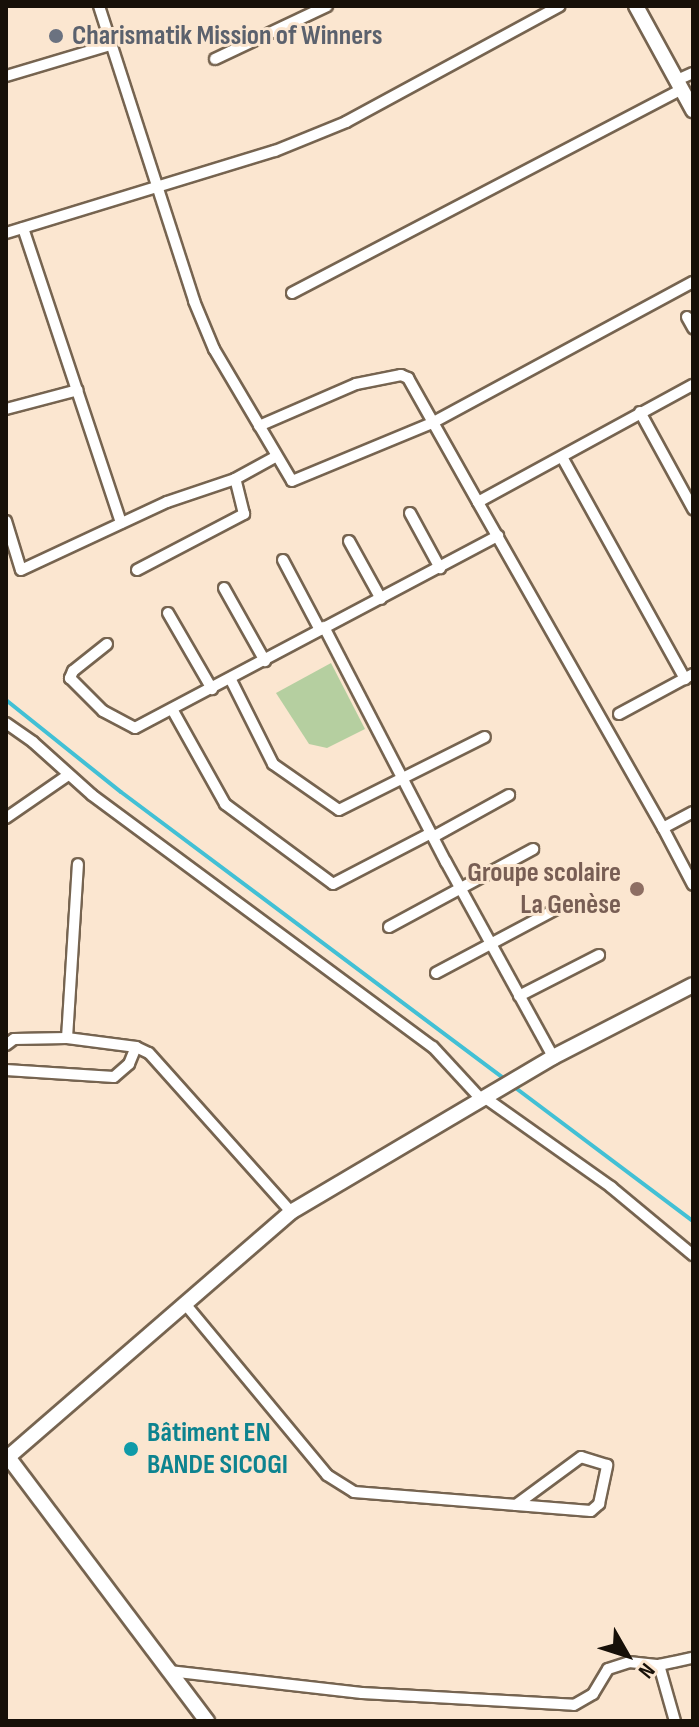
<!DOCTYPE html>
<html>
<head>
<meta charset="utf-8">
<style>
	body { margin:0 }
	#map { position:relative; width:699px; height:1727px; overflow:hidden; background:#fbe6d0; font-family:"Sofia Sans Condensed",sans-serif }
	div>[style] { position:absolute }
	.green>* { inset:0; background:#b5cfa0 }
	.stream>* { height:4px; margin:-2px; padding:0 2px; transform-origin:2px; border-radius:2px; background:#42c0d5 }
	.roads { filter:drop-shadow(2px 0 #766450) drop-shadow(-2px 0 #766450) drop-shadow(0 2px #766450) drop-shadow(0 -2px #766450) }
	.street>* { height:10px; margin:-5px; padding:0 5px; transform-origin:5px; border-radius:5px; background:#fff }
	.secondary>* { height:14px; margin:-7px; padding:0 7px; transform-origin:7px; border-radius:7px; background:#fff }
	.dots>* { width:22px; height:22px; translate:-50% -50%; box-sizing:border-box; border:4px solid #fbe6d0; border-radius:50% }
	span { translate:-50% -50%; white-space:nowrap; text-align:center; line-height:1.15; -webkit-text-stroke:6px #fbe6d0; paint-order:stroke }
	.worship-label { font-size:28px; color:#5b616d; font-weight:700 }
	.left { translate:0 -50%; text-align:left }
	.education-label { font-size:28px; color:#785e54; font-weight:700 }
	.right { translate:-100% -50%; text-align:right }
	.culture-label { font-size:28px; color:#0d838f; font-weight:700 }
	.frame { position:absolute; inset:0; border:8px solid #171008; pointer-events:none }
	.north { position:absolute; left:587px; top:1615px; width:80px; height:80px; -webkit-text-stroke:6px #fbe6d0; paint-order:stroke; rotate:129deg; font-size:22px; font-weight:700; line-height:32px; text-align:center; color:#171008 }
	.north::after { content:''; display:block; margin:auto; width:28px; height:36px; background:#171008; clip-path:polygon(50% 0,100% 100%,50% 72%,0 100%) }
</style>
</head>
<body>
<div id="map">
	<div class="green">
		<i style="clip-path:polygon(331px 663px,365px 729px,327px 748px,309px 744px,276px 693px)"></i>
	</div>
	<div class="stream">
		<i style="left:6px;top:700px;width:147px;rotate:38.7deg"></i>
		<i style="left:121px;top:792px;width:481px;rotate:36.8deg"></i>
		<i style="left:513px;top:1086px;width:225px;rotate:36.9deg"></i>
	</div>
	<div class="roads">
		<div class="street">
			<i style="left:99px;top:6px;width:310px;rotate:72.1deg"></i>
			<i style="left:194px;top:301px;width:52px;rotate:67.4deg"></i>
			<i style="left:214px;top:349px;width:153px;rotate:59.4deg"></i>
			<i style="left:292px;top:481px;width:152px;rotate:-22.5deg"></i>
			<i style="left:432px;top:423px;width:297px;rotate:-28.4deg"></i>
			<i style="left:215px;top:59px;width:124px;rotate:-25.3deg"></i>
			<i style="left:6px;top:76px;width:109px;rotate:-16.6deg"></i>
			<i style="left:677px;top:80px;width:17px;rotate:-24deg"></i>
			<i style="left:23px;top:228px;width:311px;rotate:71.6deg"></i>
			<i style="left:6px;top:233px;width:281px;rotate:-17deg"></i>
			<i style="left:275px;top:151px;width:77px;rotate:-22.2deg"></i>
			<i style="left:346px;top:122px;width:243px;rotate:-28.5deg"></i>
			<i style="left:292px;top:293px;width:440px;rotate:-27.6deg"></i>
			<i style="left:687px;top:317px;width:13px;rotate:61deg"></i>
			<i style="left:6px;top:409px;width:74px;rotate:-14.8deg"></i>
			<i style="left:640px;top:412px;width:111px;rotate:61.3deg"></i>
			<i style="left:259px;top:426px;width:106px;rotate:-23.4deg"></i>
			<i style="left:356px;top:384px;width:46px;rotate:-11.3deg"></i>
			<i style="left:401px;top:375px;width:8px;rotate:23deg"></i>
			<i style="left:408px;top:378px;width:142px;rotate:60.6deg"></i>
			<i style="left:562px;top:457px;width:254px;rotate:61deg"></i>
			<i style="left:410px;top:513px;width:63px;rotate:61.4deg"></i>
			<i style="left:6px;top:521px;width:51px;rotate:73deg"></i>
			<i style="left:21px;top:570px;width:161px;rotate:-25deg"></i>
			<i style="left:167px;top:502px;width:72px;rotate:-18.7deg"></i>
			<i style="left:235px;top:479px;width:46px;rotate:-28.8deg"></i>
			<i style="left:349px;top:541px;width:66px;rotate:61.1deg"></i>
			<i style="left:283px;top:560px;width:79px;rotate:62.1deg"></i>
			<i style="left:137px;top:570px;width:121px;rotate:-27.6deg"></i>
			<i style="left:244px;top:514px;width:36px;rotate:-104deg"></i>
			<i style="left:224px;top:588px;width:84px;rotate:60.7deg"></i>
			<i style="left:168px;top:613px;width:88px;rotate:59.9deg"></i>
			<i style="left:324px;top:627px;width:265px;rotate:62.6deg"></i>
			<i style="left:446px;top:862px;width:222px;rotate:61.2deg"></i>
			<i style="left:107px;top:644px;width:43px;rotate:141.5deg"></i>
			<i style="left:73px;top:671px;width:8px;rotate:113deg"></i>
			<i style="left:70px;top:678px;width:47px;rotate:45deg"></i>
			<i style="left:103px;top:711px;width:36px;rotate:28deg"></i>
			<i style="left:135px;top:728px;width:411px;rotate:-27.9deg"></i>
			<i style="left:231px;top:680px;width:94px;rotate:63.4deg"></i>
			<i style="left:273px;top:764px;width:80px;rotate:34.9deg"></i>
			<i style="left:339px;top:810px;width:163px;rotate:-26.6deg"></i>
			<i style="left:172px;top:709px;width:109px;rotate:60.8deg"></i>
			<i style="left:225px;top:804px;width:134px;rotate:36.5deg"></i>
			<i style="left:333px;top:884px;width:110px;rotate:-27.5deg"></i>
			<i style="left:619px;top:714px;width:84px;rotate:-28.4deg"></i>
			<i style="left:6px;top:723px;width:33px;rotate:35deg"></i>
			<i style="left:33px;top:742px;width:79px;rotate:41.9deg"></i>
			<i style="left:92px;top:795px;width:424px;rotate:36.5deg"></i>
			<i style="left:433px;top:1047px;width:71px;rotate:47.3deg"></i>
			<i style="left:693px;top:812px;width:34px;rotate:152deg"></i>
			<i style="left:663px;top:828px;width:64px;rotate:62.2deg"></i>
			<i style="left:6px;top:818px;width:75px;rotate:-34.7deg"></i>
			<i style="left:663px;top:828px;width:375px;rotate:-119.6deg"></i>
			<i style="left:478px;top:502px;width:245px;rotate:-28.6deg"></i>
			<i style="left:433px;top:837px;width:87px;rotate:-28.9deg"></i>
			<i style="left:389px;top:927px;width:164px;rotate:-28.4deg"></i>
			<i style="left:436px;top:973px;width:143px;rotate:-28deg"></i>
			<i style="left:519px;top:996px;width:90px;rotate:-27.1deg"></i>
			<i style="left:67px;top:1038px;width:174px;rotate:-86.4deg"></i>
			<i style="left:6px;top:1045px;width:10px;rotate:-37deg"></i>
			<i style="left:14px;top:1039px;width:53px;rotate:-1.1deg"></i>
			<i style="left:67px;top:1038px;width:70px;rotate:7.4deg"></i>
			<i style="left:136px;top:1047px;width:14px;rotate:25deg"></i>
			<i style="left:149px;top:1053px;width:213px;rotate:48.2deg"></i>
			<i style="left:6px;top:1070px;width:108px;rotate:3.7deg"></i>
			<i style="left:114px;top:1077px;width:20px;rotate:-41deg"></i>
			<i style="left:129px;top:1064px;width:18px;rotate:-68deg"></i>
			<i style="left:484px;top:1097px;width:156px;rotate:35.3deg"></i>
			<i style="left:611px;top:1187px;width:107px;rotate:39.7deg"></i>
			<i style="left:186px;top:1305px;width:221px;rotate:50.3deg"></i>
			<i style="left:327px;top:1475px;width:32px;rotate:32deg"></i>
			<i style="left:354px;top:1492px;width:163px;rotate:4.6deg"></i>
			<i style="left:516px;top:1505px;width:75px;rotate:4.6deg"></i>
			<i style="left:591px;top:1511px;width:11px;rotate:-41deg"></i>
			<i style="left:599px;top:1504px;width:40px;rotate:-78deg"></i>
			<i style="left:607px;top:1465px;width:27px;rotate:-163deg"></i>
			<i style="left:581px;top:1457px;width:81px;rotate:143.6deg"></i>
			<i style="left:659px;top:1665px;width:58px;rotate:74.1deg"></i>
			<i style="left:169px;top:1671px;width:194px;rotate:6.5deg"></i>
			<i style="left:362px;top:1693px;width:212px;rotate:3.2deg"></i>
			<i style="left:574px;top:1705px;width:22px;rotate:-30deg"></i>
			<i style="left:593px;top:1694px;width:29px;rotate:-59deg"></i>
			<i style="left:608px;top:1669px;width:22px;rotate:-18deg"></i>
			<i style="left:629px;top:1662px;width:30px;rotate:6deg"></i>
			<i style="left:659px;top:1665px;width:35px;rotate:-12deg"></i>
		</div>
		<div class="secondary">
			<i style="left:636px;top:6px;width:119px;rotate:61.3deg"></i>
			<i style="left:8px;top:1457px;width:331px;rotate:53deg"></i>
			<i style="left:6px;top:1459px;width:377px;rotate:-40.9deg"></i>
			<i style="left:291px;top:1212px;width:304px;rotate:-30.6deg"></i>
			<i style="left:553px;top:1057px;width:157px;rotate:-27.2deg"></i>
		</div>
	</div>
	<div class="dots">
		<i style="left:56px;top:36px;background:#6b7280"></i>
		<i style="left:637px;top:889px;background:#8d6e63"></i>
		<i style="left:131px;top:1449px;background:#0f9aa8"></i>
	</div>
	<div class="worship-label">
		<span class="left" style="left:72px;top:36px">Charismatik Mission of Winners</span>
	</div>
	<div class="education-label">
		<span class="right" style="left:621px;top:889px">Groupe scolaire<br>La Genèse</span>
	</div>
	<div class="culture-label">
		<span class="left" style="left:147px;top:1449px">Bâtiment EN<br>BANDE SICOGI</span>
	</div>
	<div class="frame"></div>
	<div class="north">N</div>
</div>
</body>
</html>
